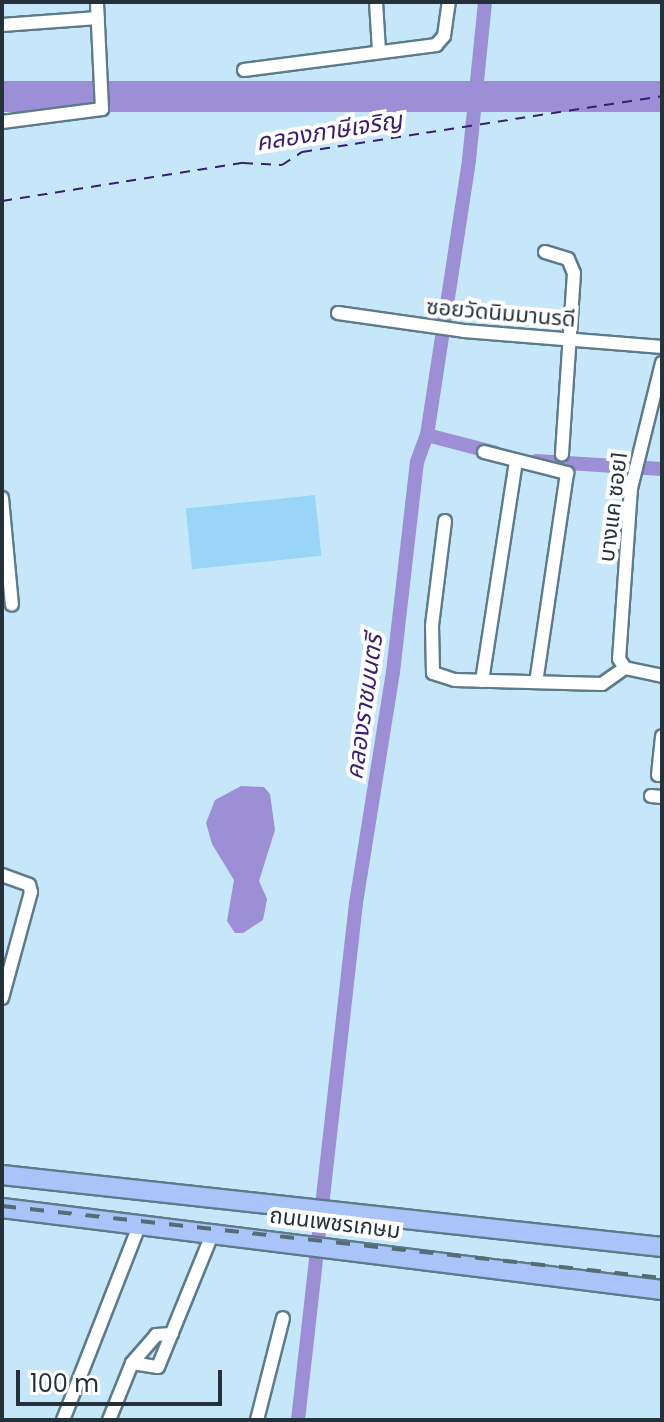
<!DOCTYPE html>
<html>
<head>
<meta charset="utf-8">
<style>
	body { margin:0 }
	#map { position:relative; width:664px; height:1422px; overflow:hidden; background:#c6e7f9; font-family:Poppins,"Noto Sans Thai",sans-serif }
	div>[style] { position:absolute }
	.green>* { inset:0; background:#98d5f6; transform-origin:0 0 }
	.water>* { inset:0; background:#9c8fd5; transform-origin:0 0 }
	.canal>* { height:14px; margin:-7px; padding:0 7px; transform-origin:7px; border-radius:7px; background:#9c8fd5 }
	.ferry>* { height:2px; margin-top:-1px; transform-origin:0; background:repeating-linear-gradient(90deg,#381e70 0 10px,transparent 0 18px) }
	.roads { filter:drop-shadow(2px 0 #5d7b8b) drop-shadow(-2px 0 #5d7b8b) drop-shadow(0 2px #5d7b8b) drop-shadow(0 -2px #5d7b8b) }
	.street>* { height:12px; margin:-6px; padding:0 6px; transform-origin:6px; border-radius:6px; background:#fff }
	.primary>* { height:18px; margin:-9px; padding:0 9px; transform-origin:9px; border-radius:9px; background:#a9c4f8 }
	.rail>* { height:4px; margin-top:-2px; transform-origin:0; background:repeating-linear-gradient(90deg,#576b75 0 14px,transparent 0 28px) }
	span { translate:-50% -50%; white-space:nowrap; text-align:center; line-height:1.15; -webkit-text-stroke:8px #fff; paint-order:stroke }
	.street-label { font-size:22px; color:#243138 }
	.water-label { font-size:24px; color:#381e70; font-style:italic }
	.frame { position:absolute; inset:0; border:4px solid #243138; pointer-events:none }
	.scale { position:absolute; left:16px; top:1370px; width:206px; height:36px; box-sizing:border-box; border:4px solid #243138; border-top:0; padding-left:10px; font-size:24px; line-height:28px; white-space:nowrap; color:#243138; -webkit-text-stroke:6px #fff; paint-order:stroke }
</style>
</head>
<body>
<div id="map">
	<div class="green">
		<i style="left:315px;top:495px;width:61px;height:130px;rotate:84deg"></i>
	</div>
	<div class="water">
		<i style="left:662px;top:81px;width:31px;height:668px;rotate:90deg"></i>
		<i style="clip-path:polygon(241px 786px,264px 787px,270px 794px,275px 830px,259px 881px,267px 899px,263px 920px,243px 933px,235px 933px,227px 921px,234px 880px,212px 844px,206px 823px,215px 800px)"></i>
	</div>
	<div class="canal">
		<i style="left:427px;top:435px;width:71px;rotate:14.6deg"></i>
		<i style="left:536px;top:461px;width:126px;rotate:3.6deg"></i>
		<i style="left:298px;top:1420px;width:520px;rotate:-83.6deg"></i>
		<i style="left:356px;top:903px;width:234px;rotate:-80.9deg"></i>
		<i style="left:393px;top:672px;width:211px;rotate:-83.5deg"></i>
		<i style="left:417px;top:462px;width:29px;rotate:-70deg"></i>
		<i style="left:427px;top:435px;width:278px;rotate:-81.3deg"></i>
		<i style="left:469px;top:160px;width:159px;rotate:-84.2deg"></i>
	</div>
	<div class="ferry">
		<i style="left:2px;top:201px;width:244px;rotate:-9deg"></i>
		<i style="left:243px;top:163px;width:39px;rotate:3deg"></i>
		<i style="left:282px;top:165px;width:24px;rotate:-33deg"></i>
		<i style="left:302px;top:152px;width:364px;rotate:-8.8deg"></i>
	</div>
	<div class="roads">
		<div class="street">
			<i style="left:376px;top:2px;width:49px;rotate:86.5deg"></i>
			<i style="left:2px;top:25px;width:96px;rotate:-4.2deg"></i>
			<i style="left:244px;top:70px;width:194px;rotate:-7.4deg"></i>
			<i style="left:436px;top:45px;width:12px;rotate:-48deg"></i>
			<i style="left:444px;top:36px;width:34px;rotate:-82deg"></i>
			<i style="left:2px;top:122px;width:101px;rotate:-7.4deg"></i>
			<i style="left:102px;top:109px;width:107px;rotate:-92.7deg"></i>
			<i style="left:545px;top:252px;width:24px;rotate:17deg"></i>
			<i style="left:568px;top:259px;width:15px;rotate:67deg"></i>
			<i style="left:574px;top:273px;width:182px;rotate:93.8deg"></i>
			<i style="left:338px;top:313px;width:127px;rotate:8.1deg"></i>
			<i style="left:464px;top:331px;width:199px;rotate:4.6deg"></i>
			<i style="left:662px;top:363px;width:129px;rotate:103.9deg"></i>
			<i style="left:631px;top:488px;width:171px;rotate:94deg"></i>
			<i style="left:619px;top:659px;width:11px;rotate:56deg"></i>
			<i style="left:625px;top:668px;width:38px;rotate:12deg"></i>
			<i style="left:484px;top:452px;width:86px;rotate:14.2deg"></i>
			<i style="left:567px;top:473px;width:211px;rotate:98.4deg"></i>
			<i style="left:2px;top:498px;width:107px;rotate:84.7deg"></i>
			<i style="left:445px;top:521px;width:106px;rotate:97.1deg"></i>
			<i style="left:432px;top:626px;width:47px;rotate:88.8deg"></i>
			<i style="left:433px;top:673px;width:23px;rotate:18deg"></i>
			<i style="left:455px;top:680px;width:147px;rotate:1.6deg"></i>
			<i style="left:602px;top:684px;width:28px;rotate:-35deg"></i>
			<i style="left:482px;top:681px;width:223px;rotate:-81.2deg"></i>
			<i style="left:658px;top:775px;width:39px;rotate:-84deg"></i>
			<i style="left:651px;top:796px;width:11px;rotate:5deg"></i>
			<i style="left:2px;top:875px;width:29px;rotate:20deg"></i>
			<i style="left:29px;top:885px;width:7px;rotate:74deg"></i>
			<i style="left:31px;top:892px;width:110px;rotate:105.3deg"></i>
			<i style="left:132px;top:1363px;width:37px;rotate:-49deg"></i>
			<i style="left:156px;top:1335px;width:16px;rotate:-4deg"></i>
			<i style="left:63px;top:1420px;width:211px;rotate:-68.6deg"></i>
			<i style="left:109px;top:1420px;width:61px;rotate:-68deg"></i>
			<i style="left:132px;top:1363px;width:26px;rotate:9deg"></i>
			<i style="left:158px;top:1367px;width:146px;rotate:-67.8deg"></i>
			<i style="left:257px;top:1420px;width:105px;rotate:-75.7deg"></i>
		</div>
		<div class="primary">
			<i style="left:2px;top:1175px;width:664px;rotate:6.23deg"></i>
			<i style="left:2px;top:1208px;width:665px;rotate:7.08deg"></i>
		</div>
	</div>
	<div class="rail">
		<i style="left:2px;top:1206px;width:664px;rotate:6.23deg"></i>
	</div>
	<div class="street-label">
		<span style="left:501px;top:313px;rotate:5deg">ซอยวัดนิมมานรดี</span>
		<span style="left:613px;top:507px;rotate:-83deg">บางแค ซอย1</span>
		<span style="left:335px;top:1223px;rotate:7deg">ถนนเพชรเกษม</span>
	</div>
	<div class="water-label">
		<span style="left:329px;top:131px;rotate:-9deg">คลองภาษีเจริญ</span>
		<span style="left:364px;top:707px;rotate:-82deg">คลองราชมนตรี</span>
	</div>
	<div class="frame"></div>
	<div class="scale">100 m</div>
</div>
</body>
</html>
